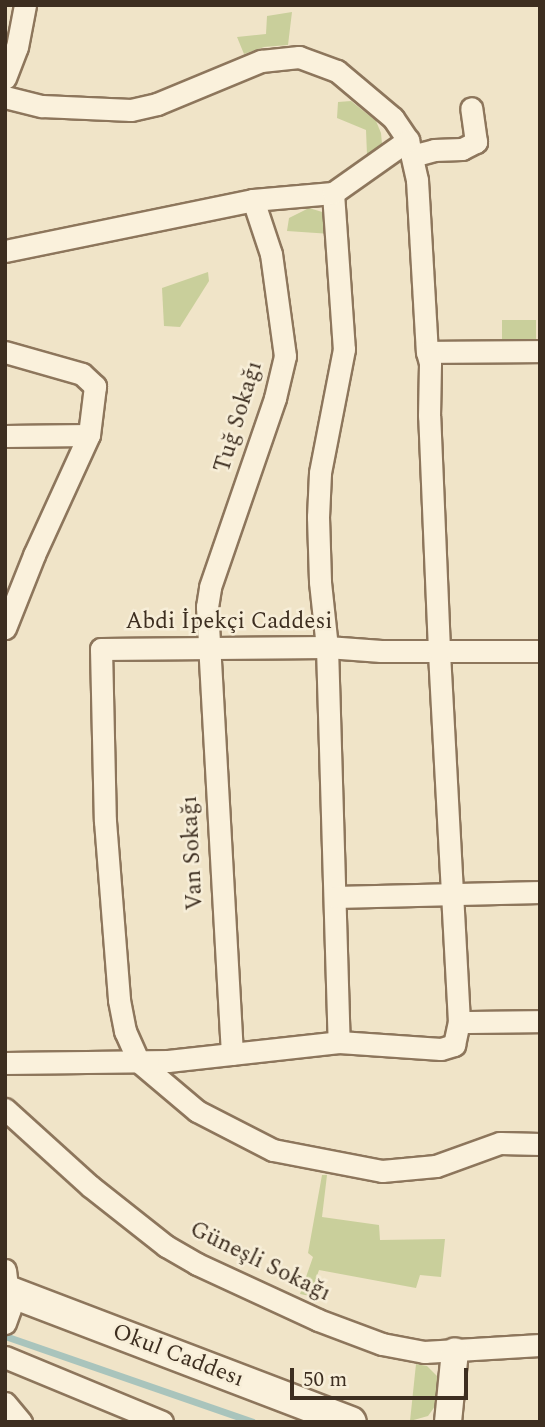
<!DOCTYPE html>
<html>
<head>
<meta charset="utf-8">
<style>
	body { margin:0 }
	#map { position:relative; width:545px; height:1427px; overflow:hidden; background:#f0e4c8; font-family:Spectral,serif }
	div>[style] { position:absolute }
	.green>* { inset:0; background:#c9cf9b; transform-origin:0 0 }
	.stream>* { height:7px; margin:-3.5px; padding:0 3.5px; transform-origin:3.5px; border-radius:3.5px; background:#a9c4bc }
	.roads { filter:drop-shadow(2px 0 #8d765c) drop-shadow(-2px 0 #8d765c) drop-shadow(0 2px #8d765c) drop-shadow(0 -2px #8d765c) }
	.minor>* { height:21px; margin:-10.5px; padding:0 10.5px; transform-origin:10.5px; border-radius:10.5px; background:#faf1dc }
	.tertiary>* { height:26px; margin:-13px; padding:0 13px; transform-origin:13px; border-radius:13px; background:#faf1dc }
	.secondary>* { height:30px; margin:-15px; padding:0 15px; transform-origin:15px; border-radius:15px; background:#faf1dc }
	span { translate:-50% -50%; white-space:nowrap; text-align:center; line-height:1.15; -webkit-text-stroke:5px #f7eed8; paint-order:stroke }
	.street-label { font-size:23px; color:#3d2e20 }
	.frame { position:absolute; inset:0; border:7px solid #3d2e20; pointer-events:none }
	.scale { position:absolute; left:290px; top:1368px; width:178px; height:32px; box-sizing:border-box; border:4px solid #3d2e20; border-top:0; padding-left:9px; font-size:21px; line-height:24px; white-space:nowrap; color:#3d2e20; -webkit-text-stroke:5px #f7eed8; paint-order:stroke }
</style>
</head>
<body>
<div id="map">
	<div class="green">
		<i style="clip-path:polygon(292px 12px,288px 45px,264px 47px,244px 54px,237px 37px,266px 34px,267px 16px)"></i>
		<i style="clip-path:polygon(351px 101px,376px 121px,381px 133px,382px 144px,367px 155px,366px 130px,337px 118px,338px 102px)"></i>
		<i style="clip-path:polygon(309px 208px,329px 214px,331px 234px,287px 231px,289px 218px)"></i>
		<i style="clip-path:polygon(208px 272px,209px 281px,180px 327px,164px 326px,162px 288px)"></i>
		<i style="left:502px;top:320px;width:34px;height:21px"></i>
		<i style="clip-path:polygon(322px 1175px,327px 1175px,322px 1217px,379px 1225px,380px 1240px,445px 1239px,441px 1277px,420px 1275px,416px 1288px,319px 1270px,310px 1296px,300px 1294px,313px 1257px,308px 1253px)"></i>
		<i style="clip-path:polygon(416px 1364px,427px 1366px,438px 1377px,442px 1385px,441px 1398px,428px 1416px,410px 1421px)"></i>
	</div>
	<div class="stream">
		<i style="left:5px;top:1336px;width:262px;rotate:19.1deg"></i>
	</div>
	<div class="roads">
		<div class="minor">
			<i style="left:5px;top:78px;width:33px;rotate:-69deg"></i>
			<i style="left:17px;top:47px;width:43px;rotate:-79.2deg"></i>
			<i style="left:5px;top:97px;width:38px;rotate:14deg"></i>
			<i style="left:42px;top:106px;width:89px;rotate:2.6deg"></i>
			<i style="left:131px;top:110px;width:27px;rotate:-13deg"></i>
			<i style="left:157px;top:104px;width:113px;rotate:-22.5deg"></i>
			<i style="left:261px;top:61px;width:38px;rotate:-6deg"></i>
			<i style="left:299px;top:57px;width:40px;rotate:20.2deg"></i>
			<i style="left:337px;top:71px;width:73px;rotate:40deg"></i>
			<i style="left:393px;top:118px;width:27px;rotate:56deg"></i>
			<i style="left:408px;top:140px;width:41px;rotate:77.3deg"></i>
			<i style="left:417px;top:180px;width:172px;rotate:86.7deg"></i>
			<i style="left:427px;top:352px;width:113px;rotate:-0.5deg"></i>
			<i style="left:412px;top:156px;width:23px;rotate:-15deg"></i>
			<i style="left:434px;top:150px;width:28px;rotate:-2deg"></i>
			<i style="left:462px;top:149px;width:16px;rotate:-27deg"></i>
			<i style="left:476px;top:142px;width:34px;rotate:-98deg"></i>
			<i style="left:333px;top:193px;width:156px;rotate:86deg"></i>
			<i style="left:344px;top:349px;width:126px;rotate:101deg"></i>
			<i style="left:320px;top:473px;width:44px;rotate:92.6deg"></i>
			<i style="left:318px;top:517px;width:65px;rotate:88.2deg"></i>
			<i style="left:320px;top:582px;width:65px;rotate:83.9deg"></i>
			<i style="left:327px;top:647px;width:395px;rotate:88.3deg"></i>
			<i style="left:5px;top:251px;width:253px;rotate:-11.6deg"></i>
			<i style="left:253px;top:200px;width:80px;rotate:-5deg"></i>
			<i style="left:333px;top:193px;width:92px;rotate:-35.2deg"></i>
			<i style="left:5px;top:352px;width:80px;rotate:15.9deg"></i>
			<i style="left:82px;top:374px;width:18px;rotate:43deg"></i>
			<i style="left:95px;top:386px;width:49px;rotate:97deg"></i>
			<i style="left:89px;top:435px;width:84px;rotate:179.3deg"></i>
			<i style="left:5px;top:628px;width:79px;rotate:-68.3deg"></i>
			<i style="left:34px;top:555px;width:132px;rotate:-65.4deg"></i>
			<i style="left:540px;top:651px;width:159px;rotate:180deg"></i>
			<i style="left:381px;top:651px;width:54px;rotate:-175.8deg"></i>
			<i style="left:327px;top:647px;width:226px;rotate:179.5deg"></i>
			<i style="left:101px;top:649px;width:172px;rotate:88.7deg"></i>
			<i style="left:105px;top:821px;width:180px;rotate:85.5deg"></i>
			<i style="left:119px;top:1000px;width:32px;rotate:79deg"></i>
			<i style="left:125px;top:1031px;width:34px;rotate:66deg"></i>
			<i style="left:139px;top:1062px;width:76px;rotate:40.2deg"></i>
			<i style="left:197px;top:1111px;width:85px;rotate:27.2deg"></i>
			<i style="left:273px;top:1150px;width:111px;rotate:10.9deg"></i>
			<i style="left:382px;top:1171px;width:54px;rotate:-5.3deg"></i>
			<i style="left:436px;top:1166px;width:68px;rotate:-19.8deg"></i>
			<i style="left:500px;top:1143px;width:40px;rotate:1.4deg"></i>
			<i style="left:335px;top:897px;width:205px;rotate:-1.4deg"></i>
			<i style="left:459px;top:1022px;width:81px;rotate:-0.7deg"></i>
			<i style="left:232px;top:1054px;width:448px;rotate:-93.2deg"></i>
			<i style="left:207px;top:607px;width:20px;rotate:-81deg"></i>
			<i style="left:210px;top:587px;width:200px;rotate:-71deg"></i>
			<i style="left:275px;top:398px;width:43px;rotate:-76.6deg"></i>
			<i style="left:285px;top:356px;width:103px;rotate:-97.8deg"></i>
			<i style="left:271px;top:254px;width:57px;rotate:-108.4deg"></i>
			<i style="left:5px;top:1063px;width:163px;rotate:-0.7deg"></i>
			<i style="left:168px;top:1061px;width:172px;rotate:-6.3deg"></i>
			<i style="left:339px;top:1042px;width:102px;rotate:3.9deg"></i>
			<i style="left:441px;top:1049px;width:14px;rotate:-17deg"></i>
			<i style="left:454px;top:1045px;width:24px;rotate:-78deg"></i>
			<i style="left:459px;top:1022px;width:373px;rotate:-93.1deg"></i>
			<i style="left:439px;top:650px;width:234px;rotate:-92.4deg"></i>
			<i style="left:429px;top:416px;width:53px;rotate:-88.9deg"></i>
			<i style="left:430px;top:363px;width:11px;rotate:-105deg"></i>
			<i style="left:5px;top:1109px;width:115px;rotate:42.2deg"></i>
			<i style="left:90px;top:1186px;width:97px;rotate:38.3deg"></i>
			<i style="left:166px;top:1246px;width:36px;rotate:30deg"></i>
			<i style="left:197px;top:1264px;width:133px;rotate:24.8deg"></i>
			<i style="left:318px;top:1320px;width:68px;rotate:20.6deg"></i>
			<i style="left:382px;top:1344px;width:43px;rotate:10.8deg"></i>
			<i style="left:424px;top:1352px;width:116px;rotate:-3.5deg"></i>
			<i style="left:5px;top:1270px;width:39px;rotate:83deg"></i>
			<i style="left:10px;top:1309px;width:15px;rotate:110deg"></i>
			<i style="left:5px;top:1357px;width:170px;rotate:22.5deg"></i>
			<i style="left:5px;top:1403px;width:25px;rotate:50deg"></i>
		</div>
		<div class="tertiary">
			<i style="left:448px;top:1422px;width:71px;rotate:-84.4deg"></i>
		</div>
		<div class="secondary">
			<i style="left:5px;top:1290px;width:370px;rotate:20.9deg"></i>
		</div>
	</div>
	<div class="street-label">
		<span style="left:239px;top:417px;rotate:-73deg">Tuğ Sokağı</span>
		<span style="left:229px;top:622px">Abdi İpekçi Caddesi</span>
		<span style="left:193px;top:853px;rotate:-93deg">Van Sokağı</span>
		<span style="left:260px;top:1262px;rotate:26deg">Güneşli Sokağı</span>
		<span style="left:178px;top:1356px;rotate:21deg">Okul Caddesı</span>
	</div>
	<div class="frame"></div>
	<div class="scale">50 m</div>
</div>
</body>
</html>
